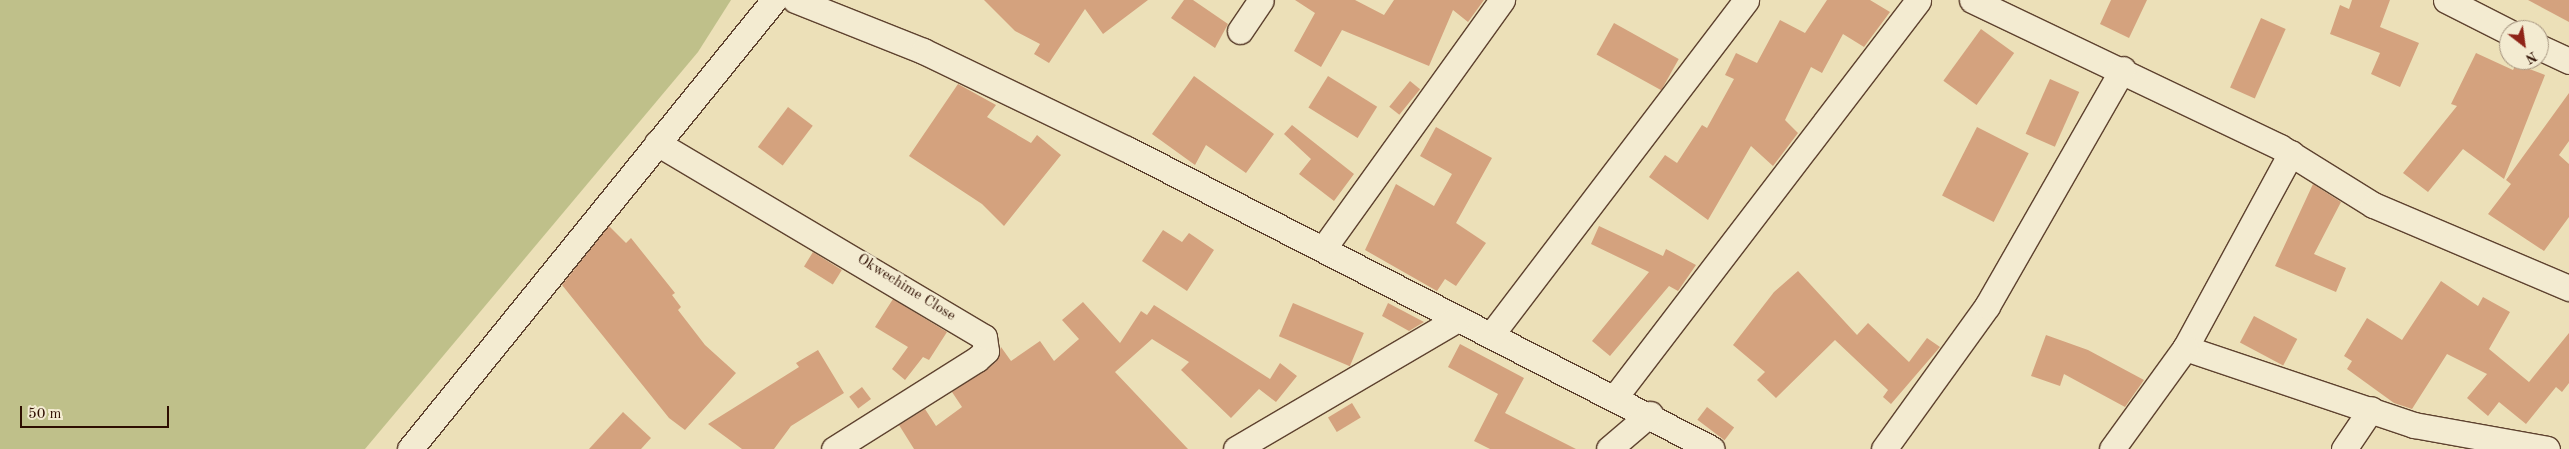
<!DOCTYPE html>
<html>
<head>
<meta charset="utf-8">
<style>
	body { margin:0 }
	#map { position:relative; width:2569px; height:449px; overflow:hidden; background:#ece0b8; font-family:"Old Standard TT",serif }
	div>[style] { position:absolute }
	.green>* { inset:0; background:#bfc08a }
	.building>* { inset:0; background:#d4a27e; transform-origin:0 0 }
	.roads { filter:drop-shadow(1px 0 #5e422f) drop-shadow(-1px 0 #5e422f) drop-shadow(0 1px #5e422f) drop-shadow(0 -1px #5e422f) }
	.minor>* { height:25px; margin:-12.5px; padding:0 12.5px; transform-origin:12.5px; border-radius:12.5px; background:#f3ebd1 }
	span { translate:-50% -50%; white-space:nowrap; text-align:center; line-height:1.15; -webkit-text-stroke:5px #f3ebd1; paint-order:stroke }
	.street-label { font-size:15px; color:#2e0e01 }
	.north { position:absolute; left:2499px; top:20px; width:50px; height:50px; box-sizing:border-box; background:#f3ebd1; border:1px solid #a4937e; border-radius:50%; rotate:150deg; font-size:14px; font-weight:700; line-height:20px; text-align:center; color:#2e0e01 }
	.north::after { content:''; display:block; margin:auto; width:18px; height:22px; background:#8f2418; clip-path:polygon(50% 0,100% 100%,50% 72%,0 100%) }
	.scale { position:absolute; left:20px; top:406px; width:149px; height:22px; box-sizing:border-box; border:2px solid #2e0e01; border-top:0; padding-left:6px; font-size:15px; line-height:18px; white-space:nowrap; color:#2e0e01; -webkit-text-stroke:4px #f3ebd1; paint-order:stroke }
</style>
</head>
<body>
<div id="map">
	<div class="green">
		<i style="clip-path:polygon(0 0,731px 0,698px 52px,365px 449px,0 449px)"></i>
	</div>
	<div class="building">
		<i style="clip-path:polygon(984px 0,1148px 0,1103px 34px,1085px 9px,1049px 63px,1034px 54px,1040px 44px,1015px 31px)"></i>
		<i style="clip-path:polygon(1184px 0,1193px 0,1228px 24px,1215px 48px,1171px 18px)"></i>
		<i style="clip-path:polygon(1295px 0,1355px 0,1384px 15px,1394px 0,1484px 0,1468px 22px,1453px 10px,1429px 66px,1342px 30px,1321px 67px,1294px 51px,1315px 13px)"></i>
		<i style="clip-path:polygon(1827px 0,1870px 0,1890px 12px,1864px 47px,1843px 34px,1822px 73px,1811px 67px,1785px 120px,1798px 133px,1773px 166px,1751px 146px,1708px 220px,1649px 177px,1665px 155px,1677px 163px,1702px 125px,1707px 128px,1734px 79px,1725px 75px,1736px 53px,1757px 63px,1780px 20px,1805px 33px)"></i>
		<i style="clip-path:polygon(2111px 0,2147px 0,2129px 38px,2100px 24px)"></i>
		<i style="clip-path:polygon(2352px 0,2390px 0,2380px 27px,2419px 43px,2400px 87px,2371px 74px,2380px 53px,2330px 34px,2340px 5px,2349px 9px)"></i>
		<i style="clip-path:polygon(2528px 0,2569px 0,2569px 22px)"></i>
		<i style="left:2261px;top:18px;width:27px;height:76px;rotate:24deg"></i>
		<i style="left:1614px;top:23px;width:74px;height:36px;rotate:29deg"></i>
		<i style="left:1981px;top:29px;width:41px;height:64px;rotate:36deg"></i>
		<i style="clip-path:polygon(2476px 53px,2513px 70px,2516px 64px,2545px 75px,2504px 179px,2463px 149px,2428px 192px,2403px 173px,2457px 106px,2451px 104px)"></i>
		<i style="clip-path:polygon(1194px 76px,1274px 134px,1246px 173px,1206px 145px,1195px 165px,1152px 134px)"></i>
		<i style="left:1328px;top:76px;width:58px;height:37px;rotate:32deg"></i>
		<i style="left:2050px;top:79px;width:32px;height:60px;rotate:24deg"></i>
		<i style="left:1410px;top:81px;width:13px;height:33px;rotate:39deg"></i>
		<i style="clip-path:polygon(958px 84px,996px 105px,987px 117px,1031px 143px,1037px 135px,1061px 155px,1004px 226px,982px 204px,909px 156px)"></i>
		<i style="clip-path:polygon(2569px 93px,2569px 141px,2559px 155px,2569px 164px,2569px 217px,2544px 251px,2488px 214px,2511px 184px,2506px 180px)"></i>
		<i style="left:788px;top:107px;width:31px;height:50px;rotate:37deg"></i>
		<i style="clip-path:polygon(1292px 125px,1354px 174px,1334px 201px,1299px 174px,1311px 159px,1284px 134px)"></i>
		<i style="clip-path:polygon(1436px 127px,1492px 158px,1456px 223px,1486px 243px,1456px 286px,1445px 279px,1437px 291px,1365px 250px,1396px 184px,1434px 206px,1452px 174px,1420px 156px)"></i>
		<i style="left:1977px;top:127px;width:58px;height:77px;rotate:27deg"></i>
		<i style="clip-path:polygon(2313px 184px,2341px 202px,2314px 254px,2346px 268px,2336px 292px,2275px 266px)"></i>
		<i style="clip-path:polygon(609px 226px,626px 243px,631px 238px,675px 293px,672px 295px,681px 307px,678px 310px,705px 345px,736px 373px,685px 430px,669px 418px,562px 285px)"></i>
		<i style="clip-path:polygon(1599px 226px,1663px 256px,1666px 249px,1696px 265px,1678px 291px,1669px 286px,1610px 356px,1592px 341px,1649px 272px,1591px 244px)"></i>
		<i style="clip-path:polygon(1163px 230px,1182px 242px,1189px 233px,1214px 250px,1187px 291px,1142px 261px)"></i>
		<i style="left:813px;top:252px;width:34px;height:17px;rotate:32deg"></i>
		<i style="clip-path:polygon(1798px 271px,1857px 335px,1868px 323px,1909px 362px,1927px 338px,1940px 347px,1891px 404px,1883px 397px,1888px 390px,1835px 340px,1776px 398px,1757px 380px,1765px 372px,1733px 345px,1774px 292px)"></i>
		<i style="clip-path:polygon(2441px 281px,2478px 306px,2483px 297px,2510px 312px,2489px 349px,2529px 382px,2569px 333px,2569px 383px,2562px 392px,2556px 387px,2526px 424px,2499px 402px,2488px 416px,2467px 398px,2487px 374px,2447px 354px,2412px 409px,2394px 403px,2347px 369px,2352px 361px,2344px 356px,2367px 318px,2402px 340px)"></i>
		<i style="clip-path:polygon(893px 299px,947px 332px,929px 360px,923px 357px,905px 380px,892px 369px,908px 347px,875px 327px)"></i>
		<i style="clip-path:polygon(1083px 302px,1120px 343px,1141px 311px,1147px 315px,1154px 305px,1270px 379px,1280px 363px,1297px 376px,1276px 402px,1259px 389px,1231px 418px,1181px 370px,1189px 362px,1152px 339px,1115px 372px,1188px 449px,914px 449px,899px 425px,925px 409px,936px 426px,962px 407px,952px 392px,996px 362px,1001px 347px,1011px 361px,1040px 341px,1054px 361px,1079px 339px,1062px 320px)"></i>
		<i style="left:1293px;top:303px;width:77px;height:36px;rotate:23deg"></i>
		<i style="clip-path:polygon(1388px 303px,1424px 322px,1409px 331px,1382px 316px)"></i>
		<i style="left:2254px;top:316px;width:49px;height:30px;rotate:28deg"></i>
		<i style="clip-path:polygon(2046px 335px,2088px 350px,2144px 380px,2125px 407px,2064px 374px,2060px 386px,2031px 376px)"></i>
		<i style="clip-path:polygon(1460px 344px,1524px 378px,1505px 413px,1576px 449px,1490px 449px,1474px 441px,1498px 394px,1448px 367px)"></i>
		<i style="clip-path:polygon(818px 350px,844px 393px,791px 426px,774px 449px,742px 449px,708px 424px,799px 367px,796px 363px)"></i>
		<i style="left:862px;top:387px;width:15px;height:16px;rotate:53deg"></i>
		<i style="left:1352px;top:403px;width:17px;height:28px;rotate:59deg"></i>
		<i style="left:1707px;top:407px;width:34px;height:16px;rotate:37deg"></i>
		<i style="clip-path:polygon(623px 412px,651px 438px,641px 449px,589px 449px)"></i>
	</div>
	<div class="roads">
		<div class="minor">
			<i style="left:795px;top:0;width:138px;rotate:21.7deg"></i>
			<i style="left:923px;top:51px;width:226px;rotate:25.7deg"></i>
			<i style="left:1127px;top:149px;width:657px;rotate:27.15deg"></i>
			<i style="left:1972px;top:0;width:341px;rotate:25.5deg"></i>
			<i style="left:2280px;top:147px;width:110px;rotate:31.9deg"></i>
			<i style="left:2373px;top:205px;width:213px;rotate:23deg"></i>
			<i style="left:2446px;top:0;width:71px;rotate:26.9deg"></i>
			<i style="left:1240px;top:31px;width:37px;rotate:-56deg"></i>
			<i style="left:2539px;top:47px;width:33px;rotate:25deg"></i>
			<i style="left:657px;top:143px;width:380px;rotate:30.7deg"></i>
			<i style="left:984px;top:337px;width:14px;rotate:82deg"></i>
			<i style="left:986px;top:351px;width:12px;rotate:138deg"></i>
			<i style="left:977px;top:359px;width:169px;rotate:147.8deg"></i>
			<i style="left:2291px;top:153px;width:222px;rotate:118.5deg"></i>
			<i style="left:2185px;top:348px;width:242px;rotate:18.6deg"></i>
			<i style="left:2414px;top:425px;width:135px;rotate:10.2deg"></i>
			<i style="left:1323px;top:249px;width:307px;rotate:-54.3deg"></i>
			<i style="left:1491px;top:335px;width:421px;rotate:-52.7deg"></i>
			<i style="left:1615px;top:397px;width:499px;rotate:-52.6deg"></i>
			<i style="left:410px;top:449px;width:578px;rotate:-50.97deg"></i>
			<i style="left:1236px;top:449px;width:257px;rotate:-30.4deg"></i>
			<i style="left:1609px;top:449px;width:54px;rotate:-40.5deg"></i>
			<i style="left:1884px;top:449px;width:176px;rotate:-54.2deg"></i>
			<i style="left:1987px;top:306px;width:273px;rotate:-60.2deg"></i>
			<i style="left:2112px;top:449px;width:125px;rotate:-54.1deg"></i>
			<i style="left:2344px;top:449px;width:48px;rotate:-56deg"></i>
		</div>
	</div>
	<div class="street-label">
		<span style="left:906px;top:288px;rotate:32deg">Okwechime Close</span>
	</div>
	<div class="north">N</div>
	<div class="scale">50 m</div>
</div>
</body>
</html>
